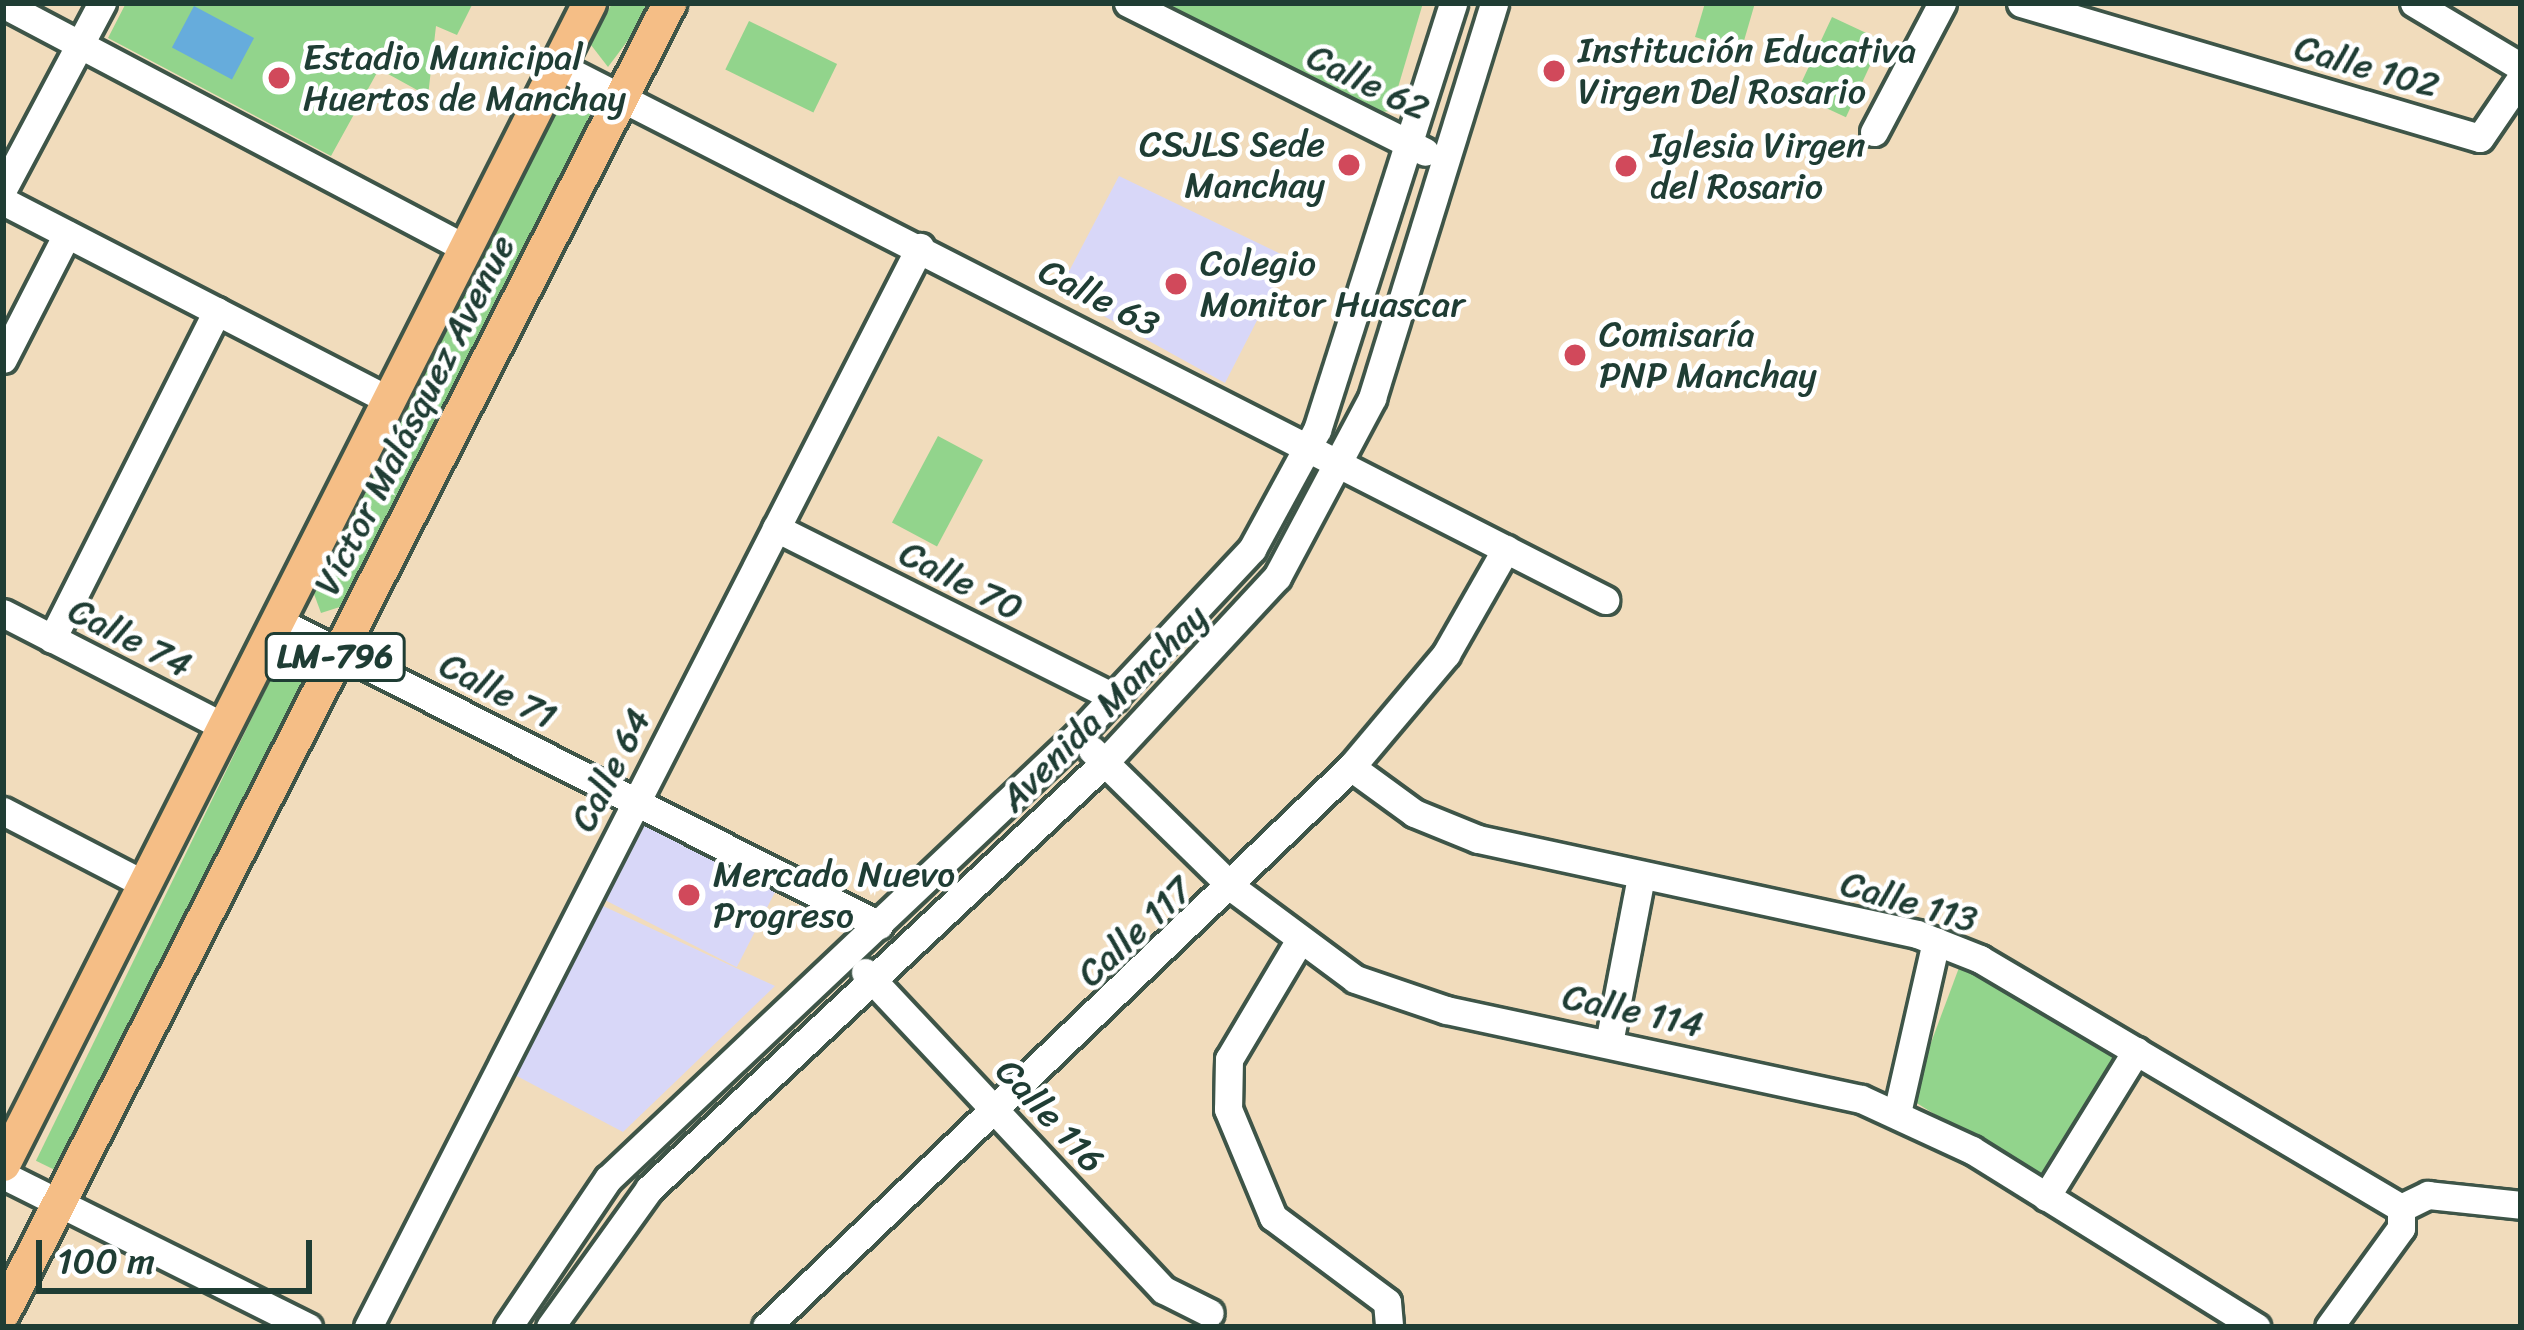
<!DOCTYPE html>
<html>
<head>
<meta charset="utf-8">
<style>
	body { margin:0 }
	#map { position:relative; width:2524px; height:1330px; overflow:hidden; background:#f1dcbc; font-family:Sriracha,sans-serif }
	div>[style] { position:absolute }
	.built>* { inset:0; background:#d8d7f8; transform-origin:0 0 }
	.green>* { inset:0; background:#92d48c; transform-origin:0 0 }
	.water>* { inset:0; background:#66acdc; transform-origin:0 0 }
	.roads { filter:drop-shadow(3px 0 #3e5548) drop-shadow(-3px 0 #3e5548) drop-shadow(0 3px #3e5548) drop-shadow(0 -3px #3e5548) }
	.minor>* { height:27px; margin:-13.5px; padding:0 13.5px; transform-origin:13.5px; border-radius:13.5px; background:#fff }
	.major>* { height:33px; margin:-16.5px; padding:0 16.5px; transform-origin:16.5px; border-radius:16.5px; background:#f5be86 }
	.dots>* { width:33px; height:33px; translate:-50% -50%; box-sizing:border-box; border:6px solid #fff; border-radius:50% }
	span { translate:-50% -50%; white-space:nowrap; text-align:center; line-height:1.15; -webkit-text-stroke:9px #fff; paint-order:stroke }
	.shield-label span { padding:3px 9px; background:#fff; border:3px solid; border-radius:9px; -webkit-text-stroke-width:0 }
	.shield-label { font-size:33px; color:#1f3d34; font-weight:700 }
	.poi-label { font-size:36px; color:#1f3d34 }
	.left { translate:0 -50%; text-align:left }
	.right { translate:-100% -50%; text-align:right }
	.street-label { font-size:36px; color:#1f3d34 }
	.frame { position:absolute; inset:0; border:6px solid #1f3d34; pointer-events:none }
	.scale { position:absolute; left:36px; top:1240px; width:276px; height:54px; box-sizing:border-box; border:6px solid #1f3d34; border-top:0; padding-left:15px; font-size:36px; line-height:42px; white-space:nowrap; color:#1f3d34; -webkit-text-stroke:9px #fff; paint-order:stroke }
</style>
</head>
<body>
<div id="map">
	<div class="built">
		<i style="clip-path:polygon(1119px 176px,1289px 258px,1225px 383px,1082px 304px,1088px 292px,1066px 277px)"></i>
		<i style="left:639px;top:822px;width:153px;height:85px;rotate:27deg"></i>
		<i style="clip-path:polygon(601px 905px,775px 986px,623px 1132px,513px 1074px)"></i>
	</div>
	<div class="green">
		<i style="clip-path:polygon(126px 3px,473px 3px,457px 35px,436px 26px,428px 96px,379px 69px,331px 156px,108px 38px)"></i>
		<i style="clip-path:polygon(612px 3px,656px 3px,608px 67px,591px 45px)"></i>
		<i style="clip-path:polygon(1161px 3px,1423px 3px,1391px 111px,1381px 112px)"></i>
		<i style="clip-path:polygon(1705px 3px,1755px 3px,1741px 51px,1695px 37px)"></i>
		<i style="left:1832px;top:17px;width:55px;height:85px;rotate:25deg"></i>
		<i style="left:749px;top:21px;width:98px;height:54px;rotate:26deg"></i>
		<i style="clip-path:polygon(563px 97px,585px 98px,599px 116px,346px 605px,321px 613px,310px 583px)"></i>
		<i style="left:938px;top:436px;width:51px;height:98px;rotate:28deg"></i>
		<i style="left:288px;top:644px;width:37px;height:575px;rotate:26deg"></i>
		<i style="clip-path:polygon(1960px 965px,2124px 1055px,2043px 1181px,1910px 1099px)"></i>
	</div>
	<div class="water">
		<i style="left:194px;top:6px;width:68px;height:47px;rotate:28deg"></i>
	</div>
	<div class="roads">
		<div class="minor">
			<i style="left:1128px;top:3px;width:332px;rotate:26.6deg"></i>
			<i style="left:2021px;top:3px;width:478px;rotate:16.4deg"></i>
			<i style="left:2480px;top:138px;width:73px;rotate:-55.7deg"></i>
			<i style="left:2414px;top:3px;width:125px;rotate:30.9deg"></i>
			<i style="left:3px;top:4px;width:522px;rotate:27.84deg"></i>
			<i style="left:557px;top:65px;width:1177px;rotate:27.04deg"></i>
			<i style="left:1874px;top:132px;width:146px;rotate:-62.2deg"></i>
			<i style="left:3px;top:189px;width:211px;rotate:-62deg"></i>
			<i style="left:3px;top:201px;width:434px;rotate:27.3deg"></i>
			<i style="left:3px;top:359px;width:140px;rotate:-62.9deg"></i>
			<i style="left:776px;top:528px;width:379px;rotate:26.6deg"></i>
			<i style="left:3px;top:613px;width:247px;rotate:27.2deg"></i>
			<i style="left:276px;top:620px;width:676px;rotate:26.83deg"></i>
			<i style="left:52px;top:639px;width:367px;rotate:-63.3deg"></i>
			<i style="left:1092px;top:750px;width:199px;rotate:44.4deg"></i>
			<i style="left:1234px;top:889px;width:151px;rotate:36.6deg"></i>
			<i style="left:1355px;top:979px;width:96px;rotate:18.8deg"></i>
			<i style="left:1446px;top:1010px;width:424px;rotate:12.1deg"></i>
			<i style="left:1861px;top:1099px;width:122px;rotate:24.7deg"></i>
			<i style="left:1972px;top:1150px;width:335px;rotate:31.9deg"></i>
			<i style="left:1351px;top:767px;width:78px;rotate:36.1deg"></i>
			<i style="left:1414px;top:813px;width:69px;rotate:22.1deg"></i>
			<i style="left:1478px;top:839px;width:449px;rotate:12.2deg"></i>
			<i style="left:1917px;top:934px;width:68px;rotate:21.6deg"></i>
			<i style="left:1980px;top:959px;width:489px;rotate:30.6deg"></i>
			<i style="left:2401px;top:1208px;width:20px;rotate:90deg"></i>
			<i style="left:2401px;top:1228px;width:122px;rotate:126deg"></i>
			<i style="left:3px;top:811px;width:159px;rotate:27.4deg"></i>
			<i style="left:1298px;top:943px;width:135px;rotate:120.7deg"></i>
			<i style="left:1229px;top:1059px;width:50px;rotate:91.1deg"></i>
			<i style="left:1228px;top:1109px;width:117px;rotate:67.4deg"></i>
			<i style="left:1273px;top:1217px;width:142px;rotate:36.7deg"></i>
			<i style="left:1387px;top:1302px;width:25px;rotate:85deg"></i>
			<i style="left:865px;top:972px;width:436px;rotate:46.8deg"></i>
			<i style="left:1164px;top:1290px;width:51px;rotate:26.6deg"></i>
			<i style="left:1609px;top:1043px;width:169px;rotate:-79.1deg"></i>
			<i style="left:1897px;top:1113px;width:176px;rotate:-77.2deg"></i>
			<i style="left:3px;top:1175px;width:341px;rotate:26.5deg"></i>
			<i style="left:2046px;top:1197px;width:172px;rotate:-58.3deg"></i>
			<i style="left:2401px;top:1208px;width:30px;rotate:-26deg"></i>
			<i style="left:2428px;top:1195px;width:94px;rotate:6.1deg"></i>
			<i style="left:368px;top:1327px;width:1213px;rotate:-62.93deg"></i>
			<i style="left:508px;top:1327px;width:179px;rotate:-56deg"></i>
			<i style="left:608px;top:1179px;width:647px;rotate:-43.37deg"></i>
			<i style="left:1078px;top:735px;width:255px;rotate:-46.9deg"></i>
			<i style="left:1252px;top:549px;width:136px;rotate:-61.4deg"></i>
			<i style="left:1317px;top:430px;width:448px;rotate:-72.3deg"></i>
			<i style="left:550px;top:1327px;width:170px;rotate:-54.3deg"></i>
			<i style="left:649px;top:1189px;width:623px;rotate:-43.11deg"></i>
			<i style="left:1104px;top:763px;width:254px;rotate:-47.1deg"></i>
			<i style="left:1277px;top:577px;width:203px;rotate:-62deg"></i>
			<i style="left:1372px;top:398px;width:413px;rotate:-72.8deg"></i>
			<i style="left:766px;top:1327px;width:810px;rotate:-43.75deg"></i>
			<i style="left:1351px;top:767px;width:148px;rotate:-49.9deg"></i>
			<i style="left:1446px;top:654px;width:121px;rotate:-60.3deg"></i>
		</div>
		<div class="major">
			<i style="left:3px;top:1164px;width:1301px;rotate:-63.22deg"></i>
			<i style="left:3px;top:1312px;width:1469px;rotate:-63.03deg"></i>
		</div>
	</div>
	<div class="dots">
		<i style="left:1554px;top:71px;background:#d1495b"></i>
		<i style="left:279px;top:78px;background:#d1495b"></i>
		<i style="left:1349px;top:165px;background:#d1495b"></i>
		<i style="left:1626px;top:166px;background:#d1495b"></i>
		<i style="left:1176px;top:284px;background:#d1495b"></i>
		<i style="left:1575px;top:355px;background:#d1495b"></i>
		<i style="left:689px;top:895px;background:#d1495b"></i>
	</div>
	<div class="shield-label">
		<span style="left:335px;top:657px">LM-796</span>
	</div>
	<div class="poi-label">
		<span class="left" style="left:1578px;top:71px">Institución Educativa<br>Virgen Del Rosario</span>
		<span class="left" style="left:303px;top:78px">Estadio Municipal<br>Huertos de Manchay</span>
		<span class="right" style="left:1325px;top:165px">CSJLS Sede<br>Manchay</span>
		<span class="left" style="left:1650px;top:166px">Iglesia Virgen<br>del Rosario</span>
		<span class="left" style="left:1200px;top:284px">Colegio<br>Monitor Huascar</span>
		<span class="left" style="left:1599px;top:355px">Comisaría<br>PNP Manchay</span>
		<span class="left" style="left:713px;top:895px">Mercado Nuevo<br>Progreso</span>
	</div>
	<div class="street-label">
		<span style="left:2367px;top:67px;rotate:16deg">Calle 102</span>
		<span style="left:1368px;top:83px;rotate:26deg">Calle 62</span>
		<span style="left:1099px;top:298px;rotate:27deg">Calle 63</span>
		<span style="left:415px;top:415px;rotate:-63deg">Víctor Malásquez Avenue</span>
		<span style="left:961px;top:581px;rotate:27deg">Calle 70</span>
		<span style="left:130px;top:638px;rotate:27deg">Calle 74</span>
		<span style="left:498px;top:691px;rotate:27deg">Calle 71</span>
		<span style="left:1104px;top:708px;rotate:-45deg">Avenida Manchay</span>
		<span style="left:611px;top:770px;rotate:-63deg">Calle 64</span>
		<span style="left:1909px;top:902px;rotate:16deg">Calle 113</span>
		<span style="left:1135px;top:932px;rotate:-43deg">Calle 117</span>
		<span style="left:1633px;top:1011px;rotate:12deg">Calle 114</span>
		<span style="left:1050px;top:1116px;rotate:47deg">Calle 116</span>
	</div>
	<div class="frame"></div>
	<div class="scale">100 m</div>
</div>
</body>
</html>
